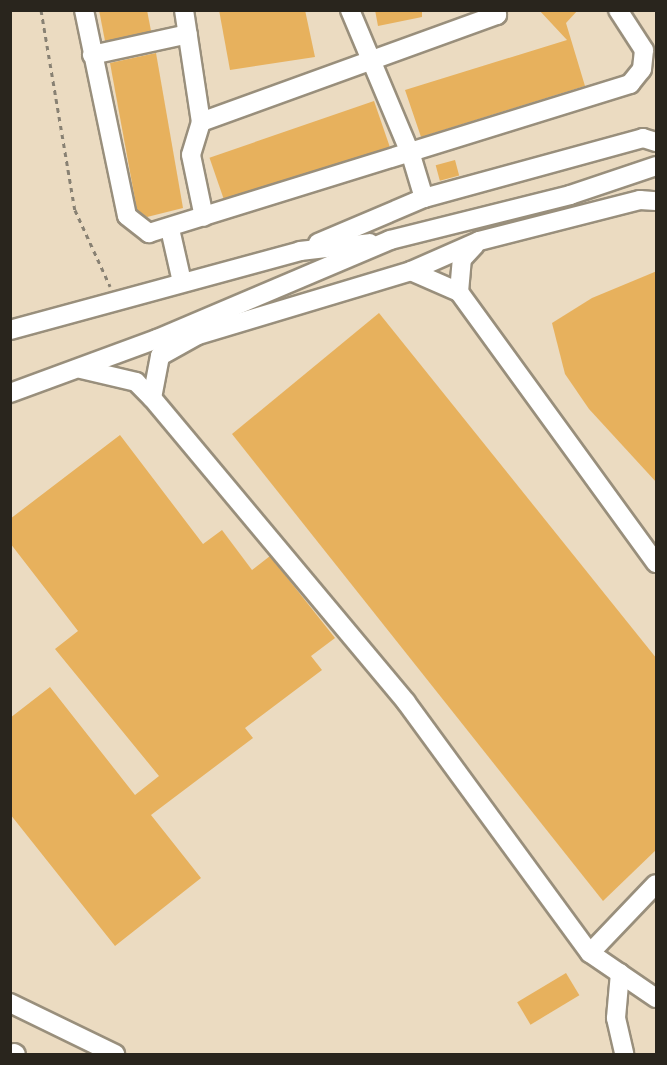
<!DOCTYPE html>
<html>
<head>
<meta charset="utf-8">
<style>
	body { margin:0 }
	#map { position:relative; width:667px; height:1065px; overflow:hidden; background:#f2e6d2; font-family:Rubik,sans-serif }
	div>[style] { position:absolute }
	.built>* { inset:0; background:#ebdbc1; transform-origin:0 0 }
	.building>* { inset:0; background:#e7b15d; transform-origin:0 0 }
	.path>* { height:3px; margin-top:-1.5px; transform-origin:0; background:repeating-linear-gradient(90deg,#888173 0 4.5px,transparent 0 9px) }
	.roads { filter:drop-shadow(2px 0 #998f7c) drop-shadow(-2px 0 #998f7c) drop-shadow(0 2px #998f7c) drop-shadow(0 -2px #998f7c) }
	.minor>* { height:18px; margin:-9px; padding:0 9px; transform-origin:9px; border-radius:9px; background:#fff }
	span { translate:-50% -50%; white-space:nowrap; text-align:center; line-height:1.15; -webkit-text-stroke:4.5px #fff; paint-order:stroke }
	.frame { position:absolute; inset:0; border:12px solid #29251d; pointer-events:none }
</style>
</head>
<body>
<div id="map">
	<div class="built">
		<i style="left:11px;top:11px;width:645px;height:1043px"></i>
	</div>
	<div class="building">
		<i style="clip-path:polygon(99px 10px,147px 10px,151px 31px,105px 41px)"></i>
		<i style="clip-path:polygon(219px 10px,305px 10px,315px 57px,230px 70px)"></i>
		<i style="clip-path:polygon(375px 10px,422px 10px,422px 17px,378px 26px)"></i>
		<i style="clip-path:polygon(539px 10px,578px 10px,566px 23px,585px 86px,421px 137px,405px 90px,567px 40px)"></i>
		<i style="clip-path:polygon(156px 53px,183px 208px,147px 217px,137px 210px,110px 63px)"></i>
		<i style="left:374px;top:101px;width:49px;height:174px;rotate:71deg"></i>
		<i style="left:455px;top:160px;width:16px;height:20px;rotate:75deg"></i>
		<i style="clip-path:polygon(657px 271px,657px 483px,589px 409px,565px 374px,552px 323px,592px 298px)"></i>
		<i style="clip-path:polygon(379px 313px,657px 659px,657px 849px,603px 901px,232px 434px)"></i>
		<i style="clip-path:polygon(120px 435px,203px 544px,222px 530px,252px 570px,270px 556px,335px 638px,311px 656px,322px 670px,245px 728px,253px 738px,151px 815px,201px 878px,115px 946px,10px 814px,10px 718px,50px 687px,135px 795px,159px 776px,55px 649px,78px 631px,10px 543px,10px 519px)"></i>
		<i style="left:566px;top:973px;width:26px;height:57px;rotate:59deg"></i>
	</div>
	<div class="path">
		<i style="left:41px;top:10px;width:203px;rotate:80.4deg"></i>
		<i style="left:75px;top:210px;width:84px;rotate:65.3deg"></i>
	</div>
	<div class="roads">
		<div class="minor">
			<i style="left:84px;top:10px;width:210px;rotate:78.2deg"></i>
			<i style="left:127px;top:216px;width:28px;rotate:38deg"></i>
			<i style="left:149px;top:233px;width:504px;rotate:-17.21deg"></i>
			<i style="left:630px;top:84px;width:19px;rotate:-51deg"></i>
			<i style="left:642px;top:69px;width:19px;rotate:-84deg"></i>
			<i style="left:644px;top:50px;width:48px;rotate:-123deg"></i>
			<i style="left:184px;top:10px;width:113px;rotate:81.4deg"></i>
			<i style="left:201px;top:122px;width:34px;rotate:107deg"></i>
			<i style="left:191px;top:155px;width:63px;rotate:78.2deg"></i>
			<i style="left:350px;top:10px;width:157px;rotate:67.2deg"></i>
			<i style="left:411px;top:155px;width:45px;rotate:73.2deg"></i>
			<i style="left:92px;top:55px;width:98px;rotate:-12.3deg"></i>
			<i style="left:201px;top:122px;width:315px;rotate:-19.9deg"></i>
			<i style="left:497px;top:15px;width:6px;rotate:-121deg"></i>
			<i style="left:170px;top:229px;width:54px;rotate:77.2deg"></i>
			<i style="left:318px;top:243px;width:115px;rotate:-23deg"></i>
			<i style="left:424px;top:198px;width:227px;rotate:-15.3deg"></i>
			<i style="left:643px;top:138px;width:14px;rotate:17deg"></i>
			<i style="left:411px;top:271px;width:52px;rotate:23.6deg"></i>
			<i style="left:459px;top:292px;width:335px;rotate:54deg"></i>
			<i style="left:459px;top:292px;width:33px;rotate:-85deg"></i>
			<i style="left:462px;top:259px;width:19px;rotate:-47deg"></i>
			<i style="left:10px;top:330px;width:301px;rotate:-15.2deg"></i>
			<i style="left:300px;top:251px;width:70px;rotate:-6.5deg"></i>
			<i style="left:81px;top:369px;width:57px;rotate:13.3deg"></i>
			<i style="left:136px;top:382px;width:23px;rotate:45deg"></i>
			<i style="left:152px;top:398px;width:396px;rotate:50.1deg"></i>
			<i style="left:406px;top:702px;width:311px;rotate:53.8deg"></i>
			<i style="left:590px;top:953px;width:80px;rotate:34.3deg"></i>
			<i style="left:10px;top:393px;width:157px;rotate:-20.2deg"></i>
			<i style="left:157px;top:339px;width:253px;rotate:-23deg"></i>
			<i style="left:390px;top:240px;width:186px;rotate:-14deg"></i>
			<i style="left:570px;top:195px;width:91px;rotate:-18.6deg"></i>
			<i style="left:152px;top:398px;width:43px;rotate:-79.2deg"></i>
			<i style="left:160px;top:356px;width:43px;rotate:-28.9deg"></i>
			<i style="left:198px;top:335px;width:222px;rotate:-16.7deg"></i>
			<i style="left:411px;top:271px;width:74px;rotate:-23.8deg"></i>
			<i style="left:479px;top:241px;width:166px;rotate:-14.3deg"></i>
			<i style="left:640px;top:200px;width:16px;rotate:4deg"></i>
			<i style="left:590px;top:953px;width:95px;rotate:-46.3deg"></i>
			<i style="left:620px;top:973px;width:45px;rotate:95.1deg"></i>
			<i style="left:616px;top:1018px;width:37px;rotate:77deg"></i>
			<i style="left:10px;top:1003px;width:117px;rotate:25.9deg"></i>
			<i style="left:14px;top:1053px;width:2px;rotate:27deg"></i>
		</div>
	</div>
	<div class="frame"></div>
</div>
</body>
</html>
